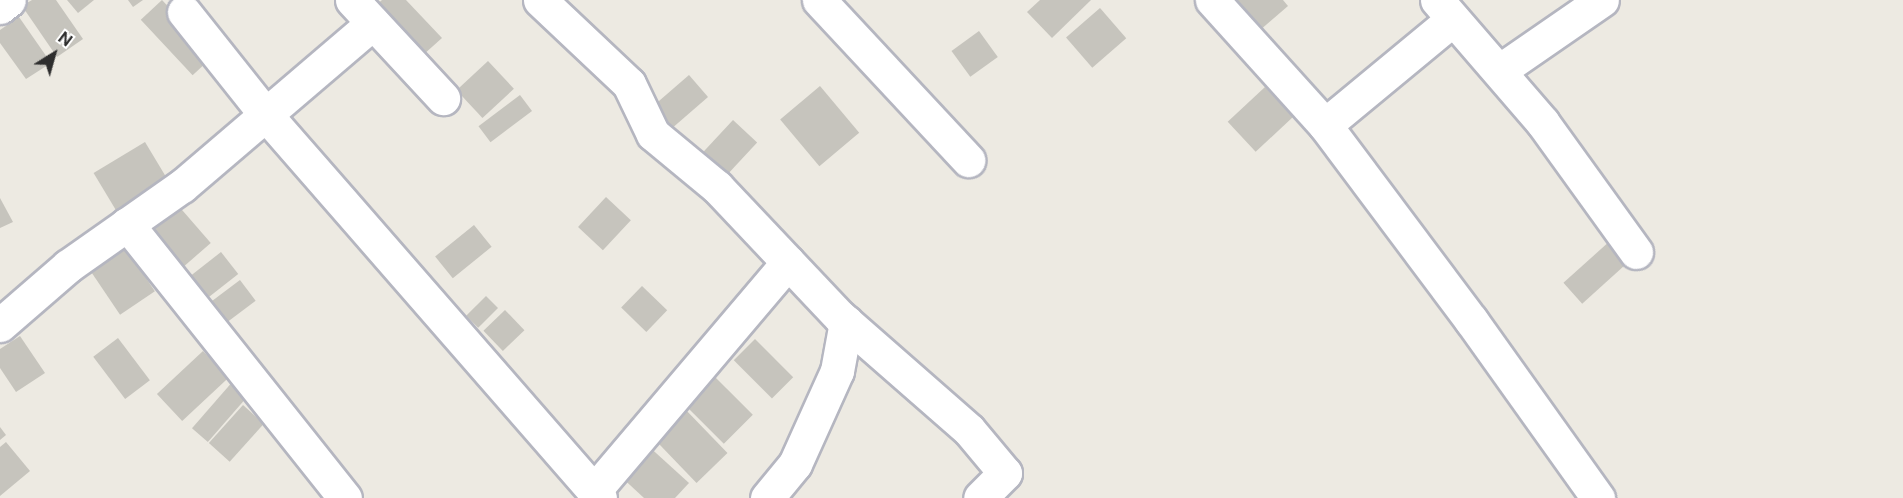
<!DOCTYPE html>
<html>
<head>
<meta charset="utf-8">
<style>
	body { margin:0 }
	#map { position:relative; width:1903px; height:498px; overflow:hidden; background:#edeae2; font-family:"Public Sans",sans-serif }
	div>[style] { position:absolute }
	.building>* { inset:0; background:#c6c4bd; transform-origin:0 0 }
	.roads { filter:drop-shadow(2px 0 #b5b6c0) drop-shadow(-2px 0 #b5b6c0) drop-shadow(0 2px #b5b6c0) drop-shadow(0 -2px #b5b6c0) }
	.street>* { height:33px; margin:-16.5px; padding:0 16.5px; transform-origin:16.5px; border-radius:16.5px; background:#fff }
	span { translate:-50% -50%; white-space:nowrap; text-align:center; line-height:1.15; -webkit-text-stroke:4.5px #fff; paint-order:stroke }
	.north { position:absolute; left:24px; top:24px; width:60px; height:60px; -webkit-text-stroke:4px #fff; paint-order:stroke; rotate:37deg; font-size:16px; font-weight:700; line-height:24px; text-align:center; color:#2e2e2e }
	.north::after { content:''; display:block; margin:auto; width:21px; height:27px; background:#2e2e2e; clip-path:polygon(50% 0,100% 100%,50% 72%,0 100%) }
</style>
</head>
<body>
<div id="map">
	<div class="building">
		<i style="clip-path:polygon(32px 0,56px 0,83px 39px,57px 57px,22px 6px)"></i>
		<i style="clip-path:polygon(67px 0,94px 0,78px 13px)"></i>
		<i style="clip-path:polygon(128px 0,143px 0,133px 7px)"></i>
		<i style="left:162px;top:0;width:76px;height:29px;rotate:47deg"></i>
		<i style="clip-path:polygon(382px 0,406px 0,442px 38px,423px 55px,376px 5px)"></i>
		<i style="clip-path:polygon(1040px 0,1091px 0,1052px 38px,1027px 12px)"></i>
		<i style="clip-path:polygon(1231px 0,1283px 0,1288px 6px,1259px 31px)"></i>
		<i style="left:1100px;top:8px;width:40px;height:45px;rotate:49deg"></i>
		<i style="clip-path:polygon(19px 17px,51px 63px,26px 79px,0 43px,0 30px)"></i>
		<i style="left:979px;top:31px;width:32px;height:34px;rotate:54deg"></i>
		<i style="left:488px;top:61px;width:38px;height:43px;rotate:47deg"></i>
		<i style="left:689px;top:75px;width:29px;height:47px;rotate:49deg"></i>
		<i style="left:820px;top:86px;width:61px;height:52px;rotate:50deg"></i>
		<i style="left:1265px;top:87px;width:41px;height:51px;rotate:47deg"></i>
		<i style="left:520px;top:95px;width:20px;height:52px;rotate:53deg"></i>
		<i style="left:733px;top:120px;width:33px;height:45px;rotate:43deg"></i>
		<i style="left:145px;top:142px;width:50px;height:60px;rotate:59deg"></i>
		<i style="left:606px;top:197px;width:34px;height:41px;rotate:43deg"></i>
		<i style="clip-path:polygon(0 198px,13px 222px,0 228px)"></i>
		<i style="left:176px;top:203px;width:53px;height:43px;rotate:49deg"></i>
		<i style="left:474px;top:225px;width:28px;height:50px;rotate:51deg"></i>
		<i style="left:1611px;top:240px;width:28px;height:64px;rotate:48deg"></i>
		<i style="left:123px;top:244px;width:57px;height:42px;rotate:56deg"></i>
		<i style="left:221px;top:252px;width:28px;height:51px;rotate:52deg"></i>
		<i style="left:240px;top:280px;width:26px;height:45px;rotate:53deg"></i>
		<i style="left:642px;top:286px;width:35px;height:30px;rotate:44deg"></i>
		<i style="left:486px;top:296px;width:17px;height:28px;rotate:45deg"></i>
		<i style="left:505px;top:310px;width:28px;height:30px;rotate:46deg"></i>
		<i style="clip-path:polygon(20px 336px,45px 373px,16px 392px,0 368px,0 349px)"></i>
		<i style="left:118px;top:338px;width:53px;height:31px;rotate:53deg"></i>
		<i style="left:755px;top:339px;width:54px;height:30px;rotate:45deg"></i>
		<i style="left:203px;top:351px;width:37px;height:63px;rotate:47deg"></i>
		<i style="left:709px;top:371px;width:62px;height:41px;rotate:45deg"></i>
		<i style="left:234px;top:380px;width:21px;height:64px;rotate:41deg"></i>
		<i style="left:243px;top:405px;width:28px;height:51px;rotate:42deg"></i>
		<i style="left:683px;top:407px;width:64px;height:43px;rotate:46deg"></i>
		<i style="clip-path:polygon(0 427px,6px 435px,0 440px)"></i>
		<i style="clip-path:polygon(6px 442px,30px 471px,0 496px,0 447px)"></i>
		<i style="clip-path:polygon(645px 443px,689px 483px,675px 498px,644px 498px,617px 473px)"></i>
	</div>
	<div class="roads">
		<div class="street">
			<i style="left:352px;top:0;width:134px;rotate:47.1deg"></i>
			<i style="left:540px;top:0;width:122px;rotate:43.3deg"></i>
			<i style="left:629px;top:84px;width:55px;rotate:64.4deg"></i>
			<i style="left:653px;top:134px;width:83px;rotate:39.6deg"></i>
			<i style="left:717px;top:187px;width:179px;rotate:46.6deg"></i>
			<i style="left:840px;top:317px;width:171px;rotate:41.2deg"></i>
			<i style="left:969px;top:430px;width:56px;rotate:50.1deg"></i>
			<i style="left:1005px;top:473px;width:35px;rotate:135deg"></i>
			<i style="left:819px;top:0;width:219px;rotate:47deg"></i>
			<i style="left:1212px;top:0;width:169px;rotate:47.9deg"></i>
			<i style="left:1325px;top:125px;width:244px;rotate:53.2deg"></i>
			<i style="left:1471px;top:320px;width:219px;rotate:54.5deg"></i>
			<i style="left:1437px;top:0;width:162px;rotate:49.2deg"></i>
			<i style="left:1543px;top:123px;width:159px;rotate:54.2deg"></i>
			<i style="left:0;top:7px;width:11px;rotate:-38deg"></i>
			<i style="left:184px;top:12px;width:132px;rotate:51.5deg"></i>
			<i style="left:266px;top:115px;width:508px;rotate:48.91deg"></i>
			<i style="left:1499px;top:71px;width:125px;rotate:-34.6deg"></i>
			<i style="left:1325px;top:125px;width:166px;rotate:-39.6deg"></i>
			<i style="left:127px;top:224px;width:350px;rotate:51.5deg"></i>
			<i style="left:0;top:325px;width:90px;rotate:-40.9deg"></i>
			<i style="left:68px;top:266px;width:139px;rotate:-35.1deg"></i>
			<i style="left:182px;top:186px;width:251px;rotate:-40.5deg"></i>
			<i style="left:594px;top:491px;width:300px;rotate:-49.7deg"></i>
			<i style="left:767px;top:498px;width:44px;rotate:-50.5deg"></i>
			<i style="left:795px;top:464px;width:102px;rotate:-65.7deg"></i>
			<i style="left:837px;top:371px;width:50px;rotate:-79.6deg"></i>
		</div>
	</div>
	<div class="north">N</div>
</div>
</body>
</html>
